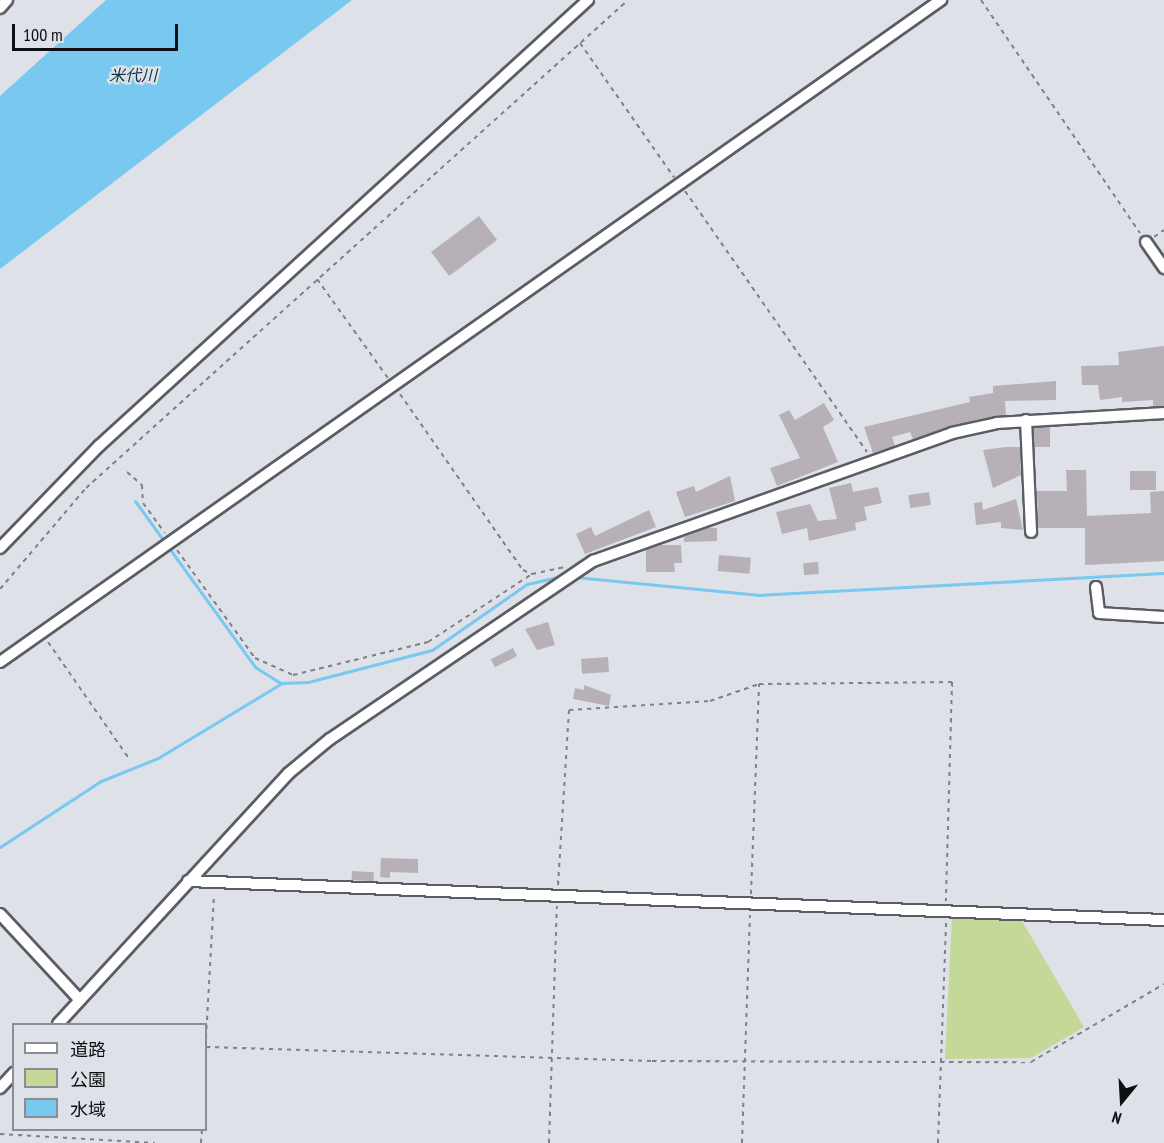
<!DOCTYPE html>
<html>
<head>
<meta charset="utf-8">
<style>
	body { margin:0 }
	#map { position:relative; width:1164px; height:1143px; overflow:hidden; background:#dee1e8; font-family:"PT Sans Narrow","Noto Sans JP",sans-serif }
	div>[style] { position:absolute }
	.green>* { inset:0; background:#c4d997 }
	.water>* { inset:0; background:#79c8f0 }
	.stream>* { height:3px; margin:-1.5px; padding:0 1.5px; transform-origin:1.5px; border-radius:1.5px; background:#79c8f0 }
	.building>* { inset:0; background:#b7b1b7; transform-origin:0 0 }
	.path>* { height:2px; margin-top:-1px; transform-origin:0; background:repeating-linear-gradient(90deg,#7e8085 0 4.5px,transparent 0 9px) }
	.roads { filter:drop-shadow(2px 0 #5a5d63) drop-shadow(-2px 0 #5a5d63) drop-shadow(0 2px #5a5d63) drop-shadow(0 -2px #5a5d63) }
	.street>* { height:10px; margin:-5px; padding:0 5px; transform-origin:5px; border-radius:5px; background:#fff }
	span { translate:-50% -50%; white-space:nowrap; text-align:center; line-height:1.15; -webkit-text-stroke:4.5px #dee1e8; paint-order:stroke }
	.water-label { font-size:16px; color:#0e3343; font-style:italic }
	.legend { position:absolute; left:12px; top:1023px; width:195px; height:108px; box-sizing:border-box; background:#dee1e8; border:2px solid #8b8d92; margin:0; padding:8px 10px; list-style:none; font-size:18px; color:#0e0f12 }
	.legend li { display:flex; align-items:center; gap:12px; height:30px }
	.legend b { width:30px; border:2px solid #8b8d92 }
	.north { position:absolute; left:1092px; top:1071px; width:60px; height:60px; -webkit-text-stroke:4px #dee1e8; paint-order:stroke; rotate:198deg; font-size:16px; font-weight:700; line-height:24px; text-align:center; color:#0e0f12 }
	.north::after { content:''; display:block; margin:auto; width:21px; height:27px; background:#0e0f12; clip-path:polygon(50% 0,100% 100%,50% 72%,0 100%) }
	.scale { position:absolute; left:12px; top:24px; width:166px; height:27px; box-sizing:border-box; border:3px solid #0e0f12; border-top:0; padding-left:8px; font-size:18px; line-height:21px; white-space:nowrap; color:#0e0f12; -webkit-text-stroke:4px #dee1e8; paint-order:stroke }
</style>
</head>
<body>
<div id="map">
	<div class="green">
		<i style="clip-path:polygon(952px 917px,1022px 921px,1084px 1027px,1031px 1058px,945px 1059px)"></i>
	</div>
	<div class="water">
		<i style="clip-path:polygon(106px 0,352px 0,0 269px,0 96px)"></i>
	</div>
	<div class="stream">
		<i style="left:135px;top:501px;width:205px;rotate:54.1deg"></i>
		<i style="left:255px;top:667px;width:31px;rotate:32deg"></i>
		<i style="left:281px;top:683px;width:27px;rotate:-2deg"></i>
		<i style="left:308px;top:682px;width:128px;rotate:-14.5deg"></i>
		<i style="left:432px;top:650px;width:116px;rotate:-34.8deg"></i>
		<i style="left:527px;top:584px;width:37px;rotate:-13deg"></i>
		<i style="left:575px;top:577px;width:183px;rotate:5.6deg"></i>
		<i style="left:757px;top:595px;width:408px;rotate:-3.1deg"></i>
		<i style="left:0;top:847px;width:121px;rotate:-33.2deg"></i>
		<i style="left:101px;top:781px;width:61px;rotate:-22deg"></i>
		<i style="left:158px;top:758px;width:143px;rotate:-31.2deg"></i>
	</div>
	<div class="building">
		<i style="left:479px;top:216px;width:30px;height:60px;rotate:53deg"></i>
		<i style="clip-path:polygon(1164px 346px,1164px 406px,1153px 406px,1153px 400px,1122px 402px,1122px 397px,1100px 400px,1098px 385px,1082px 385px,1081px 366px,1119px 365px,1118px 352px)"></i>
		<i style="clip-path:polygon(1056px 381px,1056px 400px,1005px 401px,1006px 415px,913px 439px,910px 432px,892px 437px,895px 446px,873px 453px,864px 427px,970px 402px,969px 397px,993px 393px,993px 386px)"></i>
		<i style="clip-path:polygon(824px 403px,834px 420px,823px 427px,838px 462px,777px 486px,770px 468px,800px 458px,779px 415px,789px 410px,795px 420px)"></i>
		<i style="left:1050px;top:427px;width:20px;height:16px;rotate:90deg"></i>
		<i style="clip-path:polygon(1006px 447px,1020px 447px,1021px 475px,993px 488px,983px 450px)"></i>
		<i style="clip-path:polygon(1066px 470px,1086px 470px,1087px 516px,1151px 513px,1150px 492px,1164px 491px,1164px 561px,1085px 565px,1085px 528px,1038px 528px,1037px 491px,1067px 491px)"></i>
		<i style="left:1130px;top:471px;width:26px;height:19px"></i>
		<i style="clip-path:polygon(730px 476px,735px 501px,685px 517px,676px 492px,694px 486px,696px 492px)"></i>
		<i style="clip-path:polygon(851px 483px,853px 492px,878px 487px,882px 503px,864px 507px,867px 520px,855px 523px,856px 530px,809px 541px,807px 528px,782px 534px,776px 512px,810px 504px,818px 521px,837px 519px,829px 488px)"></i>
		<i style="left:929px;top:492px;width:13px;height:21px;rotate:81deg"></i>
		<i style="clip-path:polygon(1016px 499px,1023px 530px,1001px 528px,1001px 522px,976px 525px,974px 503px,982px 502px,983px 510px)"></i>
		<i style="clip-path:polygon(649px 510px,656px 527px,585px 554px,576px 534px,591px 527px,595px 536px)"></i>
		<i style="clip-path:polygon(707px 528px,717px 528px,717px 541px,684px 542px,684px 537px)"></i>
		<i style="clip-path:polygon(660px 545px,681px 545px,682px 563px,674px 563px,675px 572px,646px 572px,646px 550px)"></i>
		<i style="left:719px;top:555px;width:32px;height:16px;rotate:5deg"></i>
		<i style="left:818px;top:562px;width:12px;height:15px;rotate:85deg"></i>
		<i style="clip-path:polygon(548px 622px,555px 645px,537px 650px,525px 629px)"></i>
		<i style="left:513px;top:648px;width:9px;height:25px;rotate:63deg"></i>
		<i style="left:608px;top:657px;width:15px;height:27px;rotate:86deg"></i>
		<i style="clip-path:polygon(584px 685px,611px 695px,609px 706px,573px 699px,575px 688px,584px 690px)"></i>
		<i style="clip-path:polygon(381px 858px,418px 859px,418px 873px,390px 872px,390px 878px,380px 877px)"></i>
		<i style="left:352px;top:871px;width:22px;height:9px;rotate:3deg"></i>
	</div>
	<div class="path">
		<i style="left:981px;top:0;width:282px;rotate:55.7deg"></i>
		<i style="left:580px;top:43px;width:164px;rotate:55deg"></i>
		<i style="left:685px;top:191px;width:318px;rotate:55.1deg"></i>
		<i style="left:1154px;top:237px;width:12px;rotate:-35deg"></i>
		<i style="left:317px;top:279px;width:122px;rotate:54.4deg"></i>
		<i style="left:400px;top:394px;width:215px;rotate:55.1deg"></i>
		<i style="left:523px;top:570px;width:10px;rotate:24deg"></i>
		<i style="left:532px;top:574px;width:35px;rotate:-12deg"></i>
		<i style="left:127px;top:472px;width:20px;rotate:41deg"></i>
		<i style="left:142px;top:485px;width:18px;rotate:87deg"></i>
		<i style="left:143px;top:503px;width:37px;rotate:54deg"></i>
		<i style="left:177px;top:550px;width:133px;rotate:54.2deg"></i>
		<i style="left:255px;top:658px;width:42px;rotate:24.1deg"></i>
		<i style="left:293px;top:675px;width:139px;rotate:-13.7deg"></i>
		<i style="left:428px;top:642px;width:124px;rotate:-33.2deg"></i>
		<i style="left:0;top:589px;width:133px;rotate:-49.6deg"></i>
		<i style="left:86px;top:488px;width:729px;rotate:-42deg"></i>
		<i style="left:48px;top:642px;width:140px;rotate:55.2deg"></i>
		<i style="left:558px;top:885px;width:175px;rotate:-86.4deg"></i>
		<i style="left:569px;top:710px;width:141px;rotate:-3.7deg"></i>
		<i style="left:710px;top:701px;width:52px;rotate:-19.1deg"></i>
		<i style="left:759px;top:684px;width:193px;rotate:-0.6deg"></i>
		<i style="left:952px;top:682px;width:219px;rotate:91.6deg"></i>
		<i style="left:751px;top:894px;width:210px;rotate:-87.8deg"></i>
		<i style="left:206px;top:1038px;width:144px;rotate:-86.8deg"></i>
		<i style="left:206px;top:1047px;width:446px;rotate:1.8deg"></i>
		<i style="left:652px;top:1061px;width:379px;rotate:0.2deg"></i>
		<i style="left:1031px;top:1062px;width:154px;rotate:-30.4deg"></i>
		<i style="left:0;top:1134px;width:155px;rotate:3.3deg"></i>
		<i style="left:201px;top:1143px;width:13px;rotate:-86deg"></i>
		<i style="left:549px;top:1143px;width:237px;rotate:-88.1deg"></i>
		<i style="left:742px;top:1143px;width:228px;rotate:-88deg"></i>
		<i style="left:938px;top:1143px;width:222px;rotate:-87.9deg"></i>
	</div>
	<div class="roads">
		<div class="street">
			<i style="left:0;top:8px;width:11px;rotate:-49deg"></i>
			<i style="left:1146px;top:242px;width:32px;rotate:55deg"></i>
			<i style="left:1026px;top:420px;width:112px;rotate:87.4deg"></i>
			<i style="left:0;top:548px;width:142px;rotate:-45.9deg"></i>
			<i style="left:99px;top:446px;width:662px;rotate:-42.37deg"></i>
			<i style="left:1096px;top:587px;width:26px;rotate:83deg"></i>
			<i style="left:1099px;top:613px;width:65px;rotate:3.5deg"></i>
			<i style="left:0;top:662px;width:1151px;rotate:-35.13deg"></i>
			<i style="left:188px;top:881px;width:977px;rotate:2.29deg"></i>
			<i style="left:0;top:914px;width:116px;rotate:47.1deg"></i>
			<i style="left:58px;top:1024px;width:341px;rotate:-47.4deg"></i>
			<i style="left:289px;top:773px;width:53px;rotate:-39.7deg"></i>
			<i style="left:330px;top:739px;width:318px;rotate:-34.1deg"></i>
			<i style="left:593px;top:561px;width:381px;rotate:-19.6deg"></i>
			<i style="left:952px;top:433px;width:46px;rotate:-12.5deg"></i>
			<i style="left:997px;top:423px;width:167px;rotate:-3.4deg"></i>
			<i style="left:0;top:1088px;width:21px;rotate:-47deg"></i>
		</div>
	</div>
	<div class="water-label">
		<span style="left:133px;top:75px">米代川</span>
	</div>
	<ul class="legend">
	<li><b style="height:8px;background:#fff"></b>道路</li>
	<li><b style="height:16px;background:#c4d997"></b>公園</li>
	<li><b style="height:16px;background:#79c8f0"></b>水域</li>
	</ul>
	<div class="north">N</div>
	<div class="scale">100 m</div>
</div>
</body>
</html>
